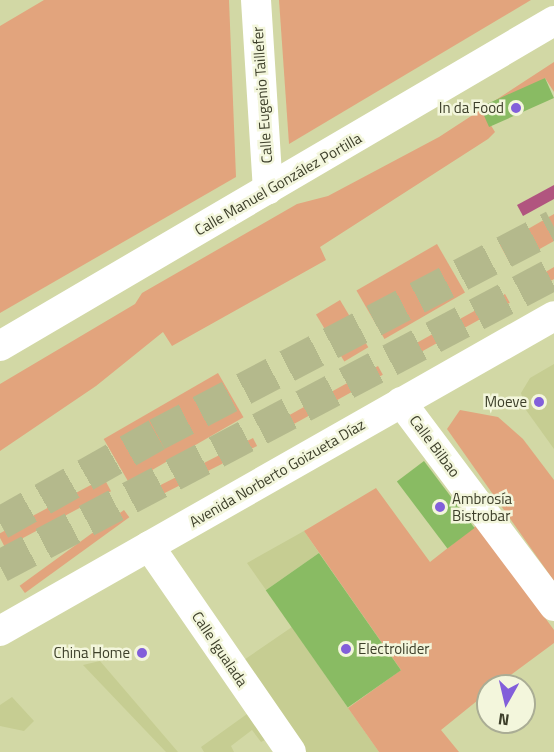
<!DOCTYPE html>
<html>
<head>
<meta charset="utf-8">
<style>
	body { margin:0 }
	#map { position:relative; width:554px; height:752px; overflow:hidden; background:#d2d8a5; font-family:"Titillium Web",sans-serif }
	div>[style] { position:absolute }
	.built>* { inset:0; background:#c6cd92 }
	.green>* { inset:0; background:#e2a47d; transform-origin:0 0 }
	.water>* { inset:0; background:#b1557f }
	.building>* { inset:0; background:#89bb63; transform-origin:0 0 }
	.highway-tunnel>* { height:33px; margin-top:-16.5px; transform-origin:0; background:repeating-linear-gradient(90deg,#b4b98c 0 33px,transparent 0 49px) }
	.minor>* { height:30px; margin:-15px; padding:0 15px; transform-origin:15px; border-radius:15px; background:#fff }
	.dots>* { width:16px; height:16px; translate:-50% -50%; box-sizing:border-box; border:3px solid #f3f6dc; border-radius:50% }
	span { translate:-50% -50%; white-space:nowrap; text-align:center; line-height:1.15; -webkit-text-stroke:5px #f3f6dc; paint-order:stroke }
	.street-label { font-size:15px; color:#3d3f2a }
	.poi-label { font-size:15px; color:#3d3f2a }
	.right { translate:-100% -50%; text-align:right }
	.left { translate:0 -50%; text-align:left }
	.north { position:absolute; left:476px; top:674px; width:60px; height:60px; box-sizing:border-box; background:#f3f6dc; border:2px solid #aaad95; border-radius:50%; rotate:188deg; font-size:16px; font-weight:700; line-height:24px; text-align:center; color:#3d3f2a }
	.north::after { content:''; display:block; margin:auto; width:21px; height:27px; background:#825fda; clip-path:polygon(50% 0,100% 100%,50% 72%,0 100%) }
</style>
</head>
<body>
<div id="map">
	<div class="built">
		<i style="clip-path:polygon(554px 364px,554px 449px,526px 410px,521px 393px,530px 378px)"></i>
		<i style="clip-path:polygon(304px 531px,319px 553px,266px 590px,247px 563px)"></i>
		<i style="clip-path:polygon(292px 627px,348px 708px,379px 752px,304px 752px,241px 662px)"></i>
		<i style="clip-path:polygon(100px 661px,178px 752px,166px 752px,83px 665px)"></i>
		<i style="clip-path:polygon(12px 697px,34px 721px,24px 731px,0 726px,0 705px)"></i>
		<i style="clip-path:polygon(247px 714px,265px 740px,261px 742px,252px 730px,231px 746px,234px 752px,204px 752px,201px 747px)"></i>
	</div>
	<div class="green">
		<i style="clip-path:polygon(44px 0,229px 0,236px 177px,0 313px,0 26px)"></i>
		<i style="clip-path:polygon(279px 0,531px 0,289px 144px)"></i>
		<i style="clip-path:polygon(554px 62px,554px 92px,545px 78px,484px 114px,495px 132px,488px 139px,320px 247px,326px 260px,172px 346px,163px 332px,96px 386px,0 451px,0 384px,135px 304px,142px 293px,297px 204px,328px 196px,439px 137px)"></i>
		<i style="clip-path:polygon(554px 214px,554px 241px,511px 265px,500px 245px)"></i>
		<i style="left:437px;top:244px;width:56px;height:93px;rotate:60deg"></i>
		<i style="clip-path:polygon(554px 267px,554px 279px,527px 295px,522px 286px)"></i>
		<i style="left:505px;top:294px;width:10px;height:127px;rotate:61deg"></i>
		<i style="left:340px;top:300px;width:55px;height:28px;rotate:59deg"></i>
		<i style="left:378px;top:366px;width:10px;height:127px;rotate:61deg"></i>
		<i style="left:218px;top:373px;width:51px;height:132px;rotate:60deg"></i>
		<i style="clip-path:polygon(460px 410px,498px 417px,523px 439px,554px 480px,554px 581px,447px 429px)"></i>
		<i style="left:253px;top:438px;width:9px;height:129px;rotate:63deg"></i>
		<i style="left:104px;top:478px;width:15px;height:120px;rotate:62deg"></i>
		<i style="clip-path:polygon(376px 488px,430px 562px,477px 525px,554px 630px,554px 643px,496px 686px,488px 686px,488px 692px,441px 730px,459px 752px,379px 752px,348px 708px,401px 670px,304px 531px)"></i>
		<i style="left:124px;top:510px;width:9px;height:129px;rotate:54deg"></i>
	</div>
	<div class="water">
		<i style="clip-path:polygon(554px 185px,554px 199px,523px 216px,517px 205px)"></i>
	</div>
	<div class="building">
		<i style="left:545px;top:78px;width:22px;height:71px;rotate:66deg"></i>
		<i style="left:424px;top:461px;width:84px;height:34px;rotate:53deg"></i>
		<i style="left:319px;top:553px;width:143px;height:65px;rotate:55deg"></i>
	</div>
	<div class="highway-tunnel">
		<i style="left:0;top:523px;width:180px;rotate:-29.5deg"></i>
		<i style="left:157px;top:434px;width:448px;rotate:-27.7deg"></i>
		<i style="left:0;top:566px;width:627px;rotate:-27.87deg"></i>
	</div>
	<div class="minor">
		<i style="left:256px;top:0;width:190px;rotate:86.4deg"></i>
		<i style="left:0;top:346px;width:642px;rotate:-30.4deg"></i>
		<i style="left:401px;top:402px;width:255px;rotate:53.1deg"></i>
		<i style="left:149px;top:546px;width:250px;rotate:55.4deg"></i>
		<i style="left:0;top:631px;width:637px;rotate:-29.62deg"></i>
	</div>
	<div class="dots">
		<i style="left:516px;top:108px;background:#825fda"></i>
		<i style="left:539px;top:402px;background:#825fda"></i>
		<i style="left:440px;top:507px;background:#825fda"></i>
		<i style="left:346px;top:649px;background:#825fda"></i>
		<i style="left:142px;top:653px;background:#825fda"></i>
	</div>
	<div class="street-label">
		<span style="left:262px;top:95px;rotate:-94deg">Calle Eugenio Taillefer</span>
		<span style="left:278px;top:184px;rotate:-30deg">Calle Manuel González Portilla</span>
		<span style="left:435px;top:446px;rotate:53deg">Calle Bilbao</span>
		<span style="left:277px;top:473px;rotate:-30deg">Avenida Norberto Goizueta Díaz</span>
		<span style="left:220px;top:649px;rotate:56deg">Calle Igualada</span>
	</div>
	<div class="poi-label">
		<span class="right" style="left:504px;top:108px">In da Food</span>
		<span class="right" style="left:527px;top:402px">Moeve</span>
		<span class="left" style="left:452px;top:507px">Ambrosía<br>Bistrobar</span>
		<span class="left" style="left:358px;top:649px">Electrolider</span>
		<span class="right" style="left:130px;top:653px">China Home</span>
	</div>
	<div class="north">N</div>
</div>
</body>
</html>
